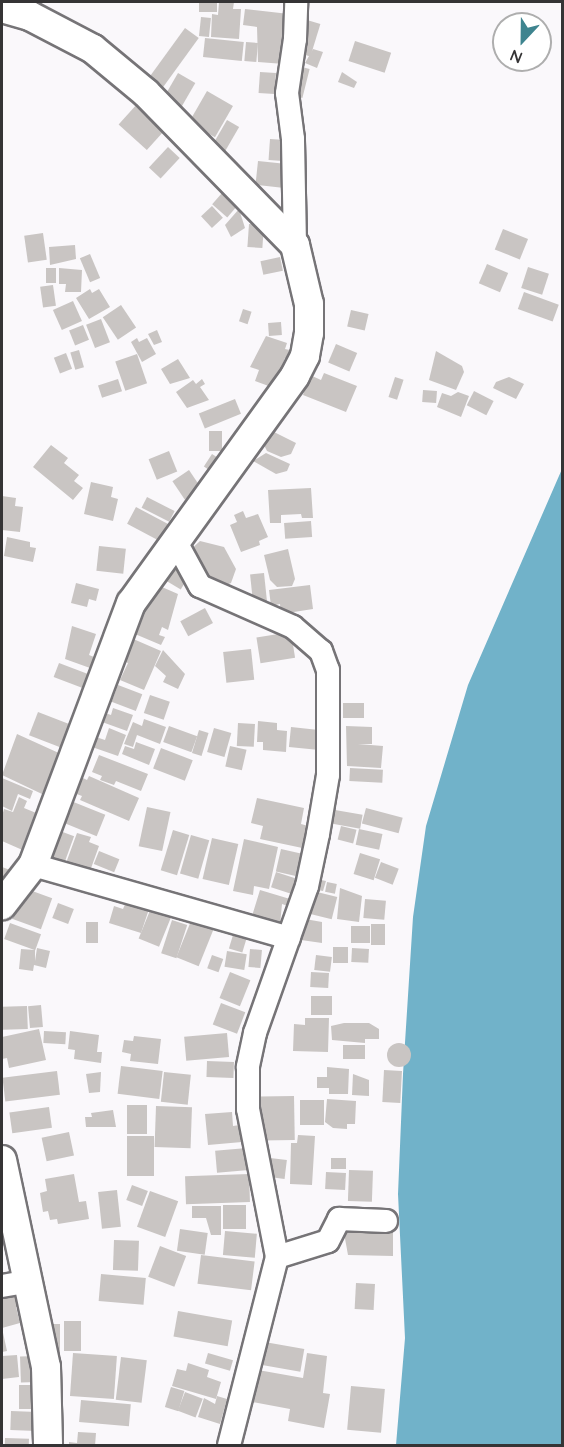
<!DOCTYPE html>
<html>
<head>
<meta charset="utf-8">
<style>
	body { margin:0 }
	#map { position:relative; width:564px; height:1447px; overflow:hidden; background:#faf8fb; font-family:Quicksand,sans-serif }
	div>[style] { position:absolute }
	.water>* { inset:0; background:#71b2c9 }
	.building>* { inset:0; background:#c9c5c3; transform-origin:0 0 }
	.round { border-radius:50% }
	.roads { filter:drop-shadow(2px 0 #767477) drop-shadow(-2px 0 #767477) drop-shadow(0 2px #767477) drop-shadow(0 -2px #767477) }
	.minor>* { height:22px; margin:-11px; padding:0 11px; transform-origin:11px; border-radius:11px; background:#fff }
	.tertiary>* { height:28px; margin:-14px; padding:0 14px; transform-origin:14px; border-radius:14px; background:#fff }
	span { translate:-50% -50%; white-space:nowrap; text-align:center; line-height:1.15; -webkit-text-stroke:5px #fff; paint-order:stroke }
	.frame { position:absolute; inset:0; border:3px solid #353435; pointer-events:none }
	.north { position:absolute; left:492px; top:12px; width:60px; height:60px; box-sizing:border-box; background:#fff; border:2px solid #aeaeae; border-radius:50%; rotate:202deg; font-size:16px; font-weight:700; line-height:24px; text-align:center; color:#353435 }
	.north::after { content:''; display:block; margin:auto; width:21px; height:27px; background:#3e848f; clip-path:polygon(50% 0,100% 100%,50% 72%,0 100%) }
</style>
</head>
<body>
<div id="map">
	<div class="water">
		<i style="clip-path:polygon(562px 469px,562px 1445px,396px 1445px,405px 1338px,398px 1194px,403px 1074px,413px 917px,426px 826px,468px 685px)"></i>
	</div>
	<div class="building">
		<i style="left:199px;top:2px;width:18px;height:10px"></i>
		<i style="clip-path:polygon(219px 2px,234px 2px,233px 9px,241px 9px,239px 39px,211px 37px,212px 14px,218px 15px)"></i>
		<i style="clip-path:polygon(245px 9px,289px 14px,284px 64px,258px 62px,257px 27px,243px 25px)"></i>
		<i style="left:201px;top:17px;width:10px;height:19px;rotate:6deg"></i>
		<i style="left:307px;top:20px;width:14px;height:34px;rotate:17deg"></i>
		<i style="left:185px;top:28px;width:17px;height:67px;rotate:36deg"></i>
		<i style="left:205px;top:38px;width:39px;height:19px;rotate:6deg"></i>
		<i style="left:355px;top:41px;width:38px;height:21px;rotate:18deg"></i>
		<i style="left:246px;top:42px;width:12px;height:19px;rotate:5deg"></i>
		<i style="clip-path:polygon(313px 49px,323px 52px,317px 68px,305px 63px)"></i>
		<i style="left:298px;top:66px;width:12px;height:30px;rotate:14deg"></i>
		<i style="left:260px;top:72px;width:16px;height:21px;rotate:4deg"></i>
		<i style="clip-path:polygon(342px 72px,357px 82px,354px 88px,338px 82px)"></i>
		<i style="left:178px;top:73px;width:20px;height:29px;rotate:30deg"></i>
		<i style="left:207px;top:91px;width:30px;height:36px;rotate:30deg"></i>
		<i style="left:138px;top:103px;width:38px;height:29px;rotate:42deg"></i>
		<i style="left:227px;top:120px;width:14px;height:31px;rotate:30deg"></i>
		<i style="left:270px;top:139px;width:15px;height:21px;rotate:4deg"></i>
		<i style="left:168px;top:147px;width:16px;height:28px;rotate:43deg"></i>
		<i style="left:258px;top:161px;width:29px;height:24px;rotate:6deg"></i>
		<i style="left:222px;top:193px;width:20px;height:15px;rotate:41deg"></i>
		<i style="left:212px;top:206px;width:16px;height:15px;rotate:47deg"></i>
		<i style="clip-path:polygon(239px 209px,245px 228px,231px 237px,225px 225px)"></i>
		<i style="left:249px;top:224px;width:15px;height:23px;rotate:4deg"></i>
		<i style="left:503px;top:229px;width:27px;height:22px;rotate:22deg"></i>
		<i style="left:43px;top:233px;width:27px;height:19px;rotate:82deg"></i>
		<i style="clip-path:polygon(75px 245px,76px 259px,50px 265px,49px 247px)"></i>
		<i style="left:90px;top:254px;width:26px;height:11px;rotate:67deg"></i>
		<i style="left:280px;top:257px;width:14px;height:20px;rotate:78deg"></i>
		<i style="left:487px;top:264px;width:23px;height:21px;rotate:23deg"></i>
		<i style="left:528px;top:267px;width:22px;height:22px;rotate:18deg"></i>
		<i style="left:46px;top:268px;width:10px;height:15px"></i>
		<i style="clip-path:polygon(59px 268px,82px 270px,81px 292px,65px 292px,66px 284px,59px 284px)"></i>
		<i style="left:53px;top:285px;width:21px;height:13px;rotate:82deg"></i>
		<i style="clip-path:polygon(90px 289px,92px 293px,99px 289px,110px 307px,89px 319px,76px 298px)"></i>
		<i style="left:524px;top:292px;width:37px;height:18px;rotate:20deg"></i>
		<i style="left:73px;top:301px;width:22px;height:22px;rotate:66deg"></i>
		<i style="left:121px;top:305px;width:27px;height:22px;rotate:56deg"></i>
		<i style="left:243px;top:309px;width:9px;height:13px;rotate:18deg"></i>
		<i style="left:351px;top:310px;width:18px;height:17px;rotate:13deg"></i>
		<i style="left:101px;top:319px;width:25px;height:16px;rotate:69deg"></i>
		<i style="left:281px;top:322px;width:13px;height:13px;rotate:86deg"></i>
		<i style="left:83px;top:325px;width:16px;height:15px;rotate:68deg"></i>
		<i style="clip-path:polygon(157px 330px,162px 342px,154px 345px,148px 334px)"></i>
		<i style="clip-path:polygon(266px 336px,287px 343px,285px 349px,294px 351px,291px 360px,285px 358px,274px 388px,255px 381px,259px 370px,250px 367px)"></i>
		<i style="clip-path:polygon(137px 338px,139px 342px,147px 338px,156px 354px,142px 362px,131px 342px)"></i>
		<i style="left:336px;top:344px;width:23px;height:20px;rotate:23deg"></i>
		<i style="left:79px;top:350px;width:18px;height:9px;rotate:74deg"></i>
		<i style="clip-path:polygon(436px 351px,462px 366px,464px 372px,456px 390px,429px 380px)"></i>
		<i style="left:66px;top:353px;width:17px;height:13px;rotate:69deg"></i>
		<i style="left:137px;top:354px;width:31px;height:23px;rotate:71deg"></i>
		<i style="clip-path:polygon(178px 359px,190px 378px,170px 384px,161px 369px)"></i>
		<i style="clip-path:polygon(324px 373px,357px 386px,346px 412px,303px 395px,310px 375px,321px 380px)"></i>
		<i style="left:395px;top:377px;width:9px;height:21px;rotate:18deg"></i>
		<i style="clip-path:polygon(509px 377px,524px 384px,516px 399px,493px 388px,496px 382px)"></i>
		<i style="left:118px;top:379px;width:13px;height:21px;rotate:72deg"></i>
		<i style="clip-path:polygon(202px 379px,205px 384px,200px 387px,209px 400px,187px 408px,176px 392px,193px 380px,196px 384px)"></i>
		<i style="left:423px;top:390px;width:14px;height:12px;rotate:4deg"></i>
		<i style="left:474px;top:391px;width:22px;height:16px;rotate:27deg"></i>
		<i style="clip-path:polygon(458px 392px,469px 396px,461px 417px,437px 407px,442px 393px,451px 396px)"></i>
		<i style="left:235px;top:399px;width:16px;height:39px;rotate:68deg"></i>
		<i style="clip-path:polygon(268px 429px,296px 443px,291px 454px,281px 457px,267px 451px,262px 441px)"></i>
		<i style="left:209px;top:431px;width:13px;height:20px"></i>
		<i style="clip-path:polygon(51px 445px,68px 458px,64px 463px,79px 475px,74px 481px,83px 488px,73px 500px,33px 467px)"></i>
		<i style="left:169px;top:451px;width:22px;height:22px;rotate:68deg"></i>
		<i style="clip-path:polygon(266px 453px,290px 464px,287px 471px,276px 474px,253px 461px)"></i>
		<i style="left:212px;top:454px;width:17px;height:15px;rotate:33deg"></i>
		<i style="left:189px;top:470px;width:22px;height:20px;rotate:56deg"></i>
		<i style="clip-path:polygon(91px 482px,113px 487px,111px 497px,118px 499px,113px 521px,84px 514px)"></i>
		<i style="clip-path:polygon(311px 488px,313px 518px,302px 518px,301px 514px,281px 515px,281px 523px,270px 523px,268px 490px)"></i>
		<i style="clip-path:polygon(2px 496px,16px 498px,15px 506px,23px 507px,20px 532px,2px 530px)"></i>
		<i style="left:147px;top:497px;width:31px;height:12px;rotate:27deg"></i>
		<i style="left:136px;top:507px;width:40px;height:19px;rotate:28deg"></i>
		<i style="clip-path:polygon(243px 511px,246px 518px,258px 514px,268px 537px,259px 541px,260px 545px,241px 552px,230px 525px,237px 522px,234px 515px)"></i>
		<i style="left:311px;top:521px;width:16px;height:27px;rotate:86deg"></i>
		<i style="clip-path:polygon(7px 537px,30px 542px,30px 547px,36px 548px,33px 562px,4px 556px)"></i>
		<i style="clip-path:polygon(200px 541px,224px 547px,236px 569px,231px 583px,217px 589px,188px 552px)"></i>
		<i style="left:99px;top:546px;width:27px;height:25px;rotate:6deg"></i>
		<i style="clip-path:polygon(288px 549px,295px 579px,292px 586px,277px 587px,270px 580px,264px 555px)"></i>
		<i style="left:171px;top:565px;width:21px;height:16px;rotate:31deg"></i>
		<i style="left:264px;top:573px;width:29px;height:14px;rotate:84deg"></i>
		<i style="clip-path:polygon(76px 583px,99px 589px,96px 601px,89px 599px,87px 607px,71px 603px)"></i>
		<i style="clip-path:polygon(155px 584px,178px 594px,168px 630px,162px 627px,159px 635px,165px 637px,161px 645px,135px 634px)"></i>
		<i style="clip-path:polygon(310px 585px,313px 609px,281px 614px,280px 604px,271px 606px,269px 590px)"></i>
		<i style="left:205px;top:608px;width:17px;height:28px;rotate:62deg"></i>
		<i style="clip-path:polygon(72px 626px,96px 634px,89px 655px,94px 657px,90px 668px,65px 659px)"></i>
		<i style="left:291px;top:632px;width:26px;height:35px;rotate:81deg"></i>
		<i style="clip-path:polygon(131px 638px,161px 651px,144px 690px,120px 680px,128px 663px,121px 660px)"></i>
		<i style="left:251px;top:649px;width:31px;height:28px;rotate:84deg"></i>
		<i style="clip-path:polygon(163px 650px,185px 674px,178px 689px,163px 682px,166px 676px,155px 666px)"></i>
		<i style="left:59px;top:663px;width:31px;height:15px;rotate:21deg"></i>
		<i style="left:118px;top:685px;width:26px;height:18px;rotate:21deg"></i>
		<i style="left:150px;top:695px;width:21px;height:19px;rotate:19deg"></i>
		<i style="left:343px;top:703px;width:21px;height:15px"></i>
		<i style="clip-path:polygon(113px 708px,133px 715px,127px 731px,102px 722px,105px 713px,111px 715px)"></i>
		<i style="left:38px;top:712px;width:43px;height:25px;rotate:21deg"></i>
		<i style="clip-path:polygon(144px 719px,166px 727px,160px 744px,137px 735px,133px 747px,124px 744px,133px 722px,142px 726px)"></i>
		<i style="clip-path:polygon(258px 721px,277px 723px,277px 730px,287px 731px,286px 752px,263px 750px,263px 742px,257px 742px)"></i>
		<i style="left:238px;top:723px;width:17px;height:23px;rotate:3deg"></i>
		<i style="left:169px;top:726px;width:30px;height:17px;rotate:20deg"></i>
		<i style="clip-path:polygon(346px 726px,372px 727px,372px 744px,358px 744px,383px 746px,381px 768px,347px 766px)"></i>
		<i style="left:291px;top:727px;width:28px;height:20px;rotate:6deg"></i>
		<i style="clip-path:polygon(109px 728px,126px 735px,118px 756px,92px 747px,96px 737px,105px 740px)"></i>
		<i style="left:214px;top:728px;width:18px;height:25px;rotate:16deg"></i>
		<i style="left:199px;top:730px;width:10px;height:24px;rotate:17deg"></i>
		<i style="clip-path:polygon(17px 734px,61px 754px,55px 784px,48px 781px,42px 794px,2px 775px)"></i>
		<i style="clip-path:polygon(136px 742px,155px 749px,149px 765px,122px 754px,125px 746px,134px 749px)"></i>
		<i style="left:230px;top:746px;width:17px;height:21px;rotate:13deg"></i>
		<i style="left:161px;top:748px;width:34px;height:22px;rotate:21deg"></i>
		<i style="clip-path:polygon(99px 755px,148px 774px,141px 791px,116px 781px,114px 785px,100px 780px,102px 776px,92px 772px)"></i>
		<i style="left:350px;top:768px;width:33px;height:13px;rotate:3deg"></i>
		<i style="clip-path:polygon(89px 776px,139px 798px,129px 821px,80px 800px,82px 796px,74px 793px,81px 777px,87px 780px)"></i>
		<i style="clip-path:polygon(2px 778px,33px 791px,30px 799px,18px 794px,12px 811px,2px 806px)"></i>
		<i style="clip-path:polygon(19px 797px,27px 801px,24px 808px,41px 815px,27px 852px,2px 841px,2px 816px,4px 809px,13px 812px)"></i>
		<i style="clip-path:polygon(257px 798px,304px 808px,301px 824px,312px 827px,307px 849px,260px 839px,263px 826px,251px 823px)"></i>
		<i style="left:71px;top:801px;width:37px;height:23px;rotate:22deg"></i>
		<i style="left:147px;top:807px;width:24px;height:40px;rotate:12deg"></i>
		<i style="left:366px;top:808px;width:38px;height:16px;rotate:15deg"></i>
		<i style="left:335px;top:810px;width:28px;height:14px;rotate:10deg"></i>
		<i style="left:341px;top:826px;width:16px;height:14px;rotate:14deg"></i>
		<i style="left:359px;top:829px;width:24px;height:16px;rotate:12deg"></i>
		<i style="left:173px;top:830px;width:17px;height:42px;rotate:17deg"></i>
		<i style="left:60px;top:831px;width:15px;height:28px;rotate:20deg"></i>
		<i style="clip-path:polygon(77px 833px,91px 837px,89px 842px,99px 846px,90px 871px,66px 863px)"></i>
		<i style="left:191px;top:835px;width:19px;height:40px;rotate:16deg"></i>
		<i style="left:212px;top:838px;width:27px;height:42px;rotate:13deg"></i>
		<i style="clip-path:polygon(244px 839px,278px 847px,269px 889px,254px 886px,253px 895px,233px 891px)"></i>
		<i style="left:281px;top:849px;width:26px;height:23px;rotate:13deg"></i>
		<i style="left:99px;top:851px;width:22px;height:14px;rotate:22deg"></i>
		<i style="left:360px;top:853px;width:21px;height:22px;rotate:17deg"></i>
		<i style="left:381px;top:862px;width:19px;height:17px;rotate:21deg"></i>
		<i style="clip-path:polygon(2px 867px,10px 870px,5px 883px,2px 881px)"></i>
		<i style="left:276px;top:872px;width:25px;height:16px;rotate:18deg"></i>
		<i style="clip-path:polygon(316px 879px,326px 881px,323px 891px,313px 889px)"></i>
		<i style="left:327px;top:882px;width:10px;height:10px;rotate:11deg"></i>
		<i style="left:24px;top:888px;width:30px;height:33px;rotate:20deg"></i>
		<i style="clip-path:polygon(340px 888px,362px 896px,359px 922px,337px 919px)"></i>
		<i style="clip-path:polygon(260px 890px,290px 899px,288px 906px,282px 904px,280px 925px,252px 916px)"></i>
		<i style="left:313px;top:891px;width:25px;height:23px;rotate:14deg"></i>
		<i style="left:365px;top:899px;width:21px;height:19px;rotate:5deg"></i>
		<i style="clip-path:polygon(126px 902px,149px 909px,141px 933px,109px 923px,114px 906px,123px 909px)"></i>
		<i style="left:58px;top:903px;width:17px;height:16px;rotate:21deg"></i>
		<i style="left:151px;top:908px;width:22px;height:33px;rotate:22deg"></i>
		<i style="clip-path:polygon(305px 919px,322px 922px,322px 943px,301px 940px)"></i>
		<i style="left:172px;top:920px;width:16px;height:35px;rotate:18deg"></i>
		<i style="left:191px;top:921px;width:24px;height:39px;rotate:22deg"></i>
		<i style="left:86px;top:922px;width:12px;height:21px"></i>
		<i style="left:10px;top:923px;width:33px;height:17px;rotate:20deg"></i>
		<i style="left:385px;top:924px;width:21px;height:14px;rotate:90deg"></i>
		<i style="left:351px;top:926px;width:19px;height:17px"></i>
		<i style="left:233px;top:935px;width:14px;height:14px;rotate:17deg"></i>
		<i style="left:333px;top:947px;width:15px;height:16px"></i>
		<i style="clip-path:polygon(37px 948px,50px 951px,46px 968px,34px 965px,33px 971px,19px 969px,21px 949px,35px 950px,35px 961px)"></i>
		<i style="left:352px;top:948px;width:17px;height:14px;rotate:3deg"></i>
		<i style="left:250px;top:949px;width:12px;height:18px;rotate:5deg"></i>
		<i style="left:227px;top:951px;width:20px;height:16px;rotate:9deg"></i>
		<i style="left:212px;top:955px;width:12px;height:14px;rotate:20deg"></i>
		<i style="left:316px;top:955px;width:16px;height:15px;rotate:7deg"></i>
		<i style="left:230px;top:972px;width:22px;height:28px;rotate:22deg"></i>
		<i style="left:311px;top:972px;width:18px;height:15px;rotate:3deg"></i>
		<i style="left:311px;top:996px;width:21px;height:19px"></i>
		<i style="left:221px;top:1003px;width:26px;height:23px;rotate:21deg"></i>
		<i style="left:41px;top:1005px;width:22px;height:13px;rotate:85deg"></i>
		<i style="left:27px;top:1006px;width:23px;height:25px;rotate:88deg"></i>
		<i style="clip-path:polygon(305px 1018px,329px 1018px,328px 1052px,293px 1051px,294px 1024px,305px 1025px)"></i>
		<i style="clip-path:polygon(344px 1023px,369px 1023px,379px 1029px,379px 1039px,365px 1039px,365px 1043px,332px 1040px,331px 1026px)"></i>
		<i style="clip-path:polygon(39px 1029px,46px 1060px,9px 1068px,7px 1058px,2px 1059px,2px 1037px)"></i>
		<i style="left:44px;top:1031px;width:22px;height:12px;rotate:3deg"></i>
		<i style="clip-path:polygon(70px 1031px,99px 1035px,97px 1052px,102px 1052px,101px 1063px,74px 1059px,75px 1050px,68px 1049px)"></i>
		<i style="left:227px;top:1033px;width:24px;height:43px;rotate:85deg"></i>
		<i style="clip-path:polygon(134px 1036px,161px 1039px,158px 1064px,130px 1061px,131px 1054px,122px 1052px,124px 1040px,133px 1041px)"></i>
		<i class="round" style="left:387px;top:1043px;width:24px;height:24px"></i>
		<i style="left:343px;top:1045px;width:22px;height:14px"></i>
		<i style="left:207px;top:1061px;width:27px;height:16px;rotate:2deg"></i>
		<i style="left:121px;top:1066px;width:42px;height:28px;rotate:7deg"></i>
		<i style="clip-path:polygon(327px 1067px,349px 1069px,348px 1094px,329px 1094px,329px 1088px,317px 1088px,317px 1077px,327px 1077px)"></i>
		<i style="left:384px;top:1070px;width:18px;height:32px;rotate:3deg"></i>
		<i style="left:57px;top:1071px;width:24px;height:55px;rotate:83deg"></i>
		<i style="clip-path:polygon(101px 1072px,100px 1092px,89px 1093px,86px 1074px)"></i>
		<i style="left:164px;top:1072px;width:27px;height:30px;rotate:6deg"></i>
		<i style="clip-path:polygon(353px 1074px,369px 1080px,369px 1096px,352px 1095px)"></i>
		<i style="left:294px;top:1096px;width:44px;height:34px;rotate:89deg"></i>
		<i style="clip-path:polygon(327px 1099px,356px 1101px,355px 1124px,347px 1124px,347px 1129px,333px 1128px,325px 1122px)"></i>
		<i style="left:300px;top:1100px;width:24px;height:25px"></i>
		<i style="left:127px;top:1105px;width:20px;height:29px"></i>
		<i style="left:156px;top:1106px;width:36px;height:41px;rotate:2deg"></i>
		<i style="left:49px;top:1107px;width:21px;height:40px;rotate:82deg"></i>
		<i style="clip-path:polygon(113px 1110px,116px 1127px,86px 1127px,85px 1117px,92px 1117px,91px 1113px)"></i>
		<i style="clip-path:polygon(232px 1112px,233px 1126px,240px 1125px,242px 1142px,208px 1145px,205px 1114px)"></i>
		<i style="left:69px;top:1132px;width:24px;height:28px;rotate:78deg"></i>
		<i style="clip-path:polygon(298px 1135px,315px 1136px,312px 1185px,290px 1184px,291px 1143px,297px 1143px)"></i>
		<i style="left:127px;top:1136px;width:27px;height:40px"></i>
		<i style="left:247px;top:1148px;width:22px;height:32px;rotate:85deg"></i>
		<i style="left:270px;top:1158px;width:17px;height:19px;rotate:7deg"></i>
		<i style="left:331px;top:1158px;width:15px;height:11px"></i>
		<i style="left:349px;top:1170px;width:24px;height:31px;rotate:2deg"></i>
		<i style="left:326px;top:1172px;width:20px;height:17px;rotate:3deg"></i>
		<i style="clip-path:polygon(74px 1174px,79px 1202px,86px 1201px,89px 1219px,58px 1224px,57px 1219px,50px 1220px,48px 1211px,43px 1212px,40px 1193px,47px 1191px,45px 1179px)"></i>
		<i style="left:249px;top:1174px;width:28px;height:64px;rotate:88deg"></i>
		<i style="left:132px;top:1185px;width:17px;height:16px;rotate:21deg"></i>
		<i style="left:117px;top:1190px;width:37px;height:19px;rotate:84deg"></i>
		<i style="left:150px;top:1191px;width:30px;height:38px;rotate:20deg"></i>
		<i style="left:223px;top:1205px;width:23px;height:24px"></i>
		<i style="clip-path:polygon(192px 1206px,221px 1206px,221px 1235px,211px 1235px,206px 1218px,192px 1218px)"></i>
		<i style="clip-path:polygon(353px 1228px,393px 1229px,393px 1256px,348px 1255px,344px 1233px)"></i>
		<i style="left:180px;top:1229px;width:28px;height:22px;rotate:8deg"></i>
		<i style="left:225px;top:1231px;width:32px;height:24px;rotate:5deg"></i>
		<i style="left:114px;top:1240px;width:25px;height:30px;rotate:2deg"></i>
		<i style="left:160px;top:1246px;width:28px;height:33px;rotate:21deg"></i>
		<i style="left:201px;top:1255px;width:54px;height:29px;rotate:7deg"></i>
		<i style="left:101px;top:1274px;width:45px;height:27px;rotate:5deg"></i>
		<i style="left:356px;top:1283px;width:19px;height:26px;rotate:3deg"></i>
		<i style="clip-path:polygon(21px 1289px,25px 1305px,16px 1307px,20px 1323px,2px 1328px,2px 1294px)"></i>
		<i style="left:178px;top:1311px;width:55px;height:26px;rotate:10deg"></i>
		<i style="left:64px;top:1321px;width:17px;height:30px"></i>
		<i style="left:50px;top:1324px;width:10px;height:32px"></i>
		<i style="clip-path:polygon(2px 1328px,7px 1351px,2px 1352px)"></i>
		<i style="left:259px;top:1341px;width:46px;height:23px;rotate:10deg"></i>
		<i style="left:73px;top:1353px;width:44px;height:43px;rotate:4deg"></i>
		<i style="left:208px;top:1353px;width:26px;height:11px;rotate:16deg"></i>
		<i style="clip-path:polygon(307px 1353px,327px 1356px,323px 1393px,330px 1394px,324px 1428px,288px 1421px,290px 1409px,252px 1402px,258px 1370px,303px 1378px)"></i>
		<i style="clip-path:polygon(17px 1355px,19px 1377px,2px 1379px,2px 1356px)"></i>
		<i style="left:37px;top:1356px;width:26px;height:17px;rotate:88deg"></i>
		<i style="left:121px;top:1357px;width:26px;height:43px;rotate:7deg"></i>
		<i style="clip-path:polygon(188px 1363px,209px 1370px,207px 1377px,221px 1382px,216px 1399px,172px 1386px,177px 1369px,186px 1371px)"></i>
		<i style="left:19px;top:1385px;width:21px;height:24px"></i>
		<i style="left:351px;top:1386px;width:34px;height:44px;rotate:5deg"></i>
		<i style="left:171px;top:1387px;width:14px;height:21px;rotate:17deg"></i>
		<i style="left:185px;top:1392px;width:19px;height:20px;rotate:21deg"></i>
		<i style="clip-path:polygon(217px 1396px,227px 1399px,220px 1424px,198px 1417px,204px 1398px,215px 1404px)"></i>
		<i style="left:81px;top:1400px;width:50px;height:22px;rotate:5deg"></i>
		<i style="left:11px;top:1411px;width:26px;height:19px;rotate:2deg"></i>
		<i style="clip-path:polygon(78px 1432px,96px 1433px,95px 1446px,69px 1446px,69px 1442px,77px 1443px)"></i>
		<i style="left:5px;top:1438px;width:24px;height:8px;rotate:2deg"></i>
	</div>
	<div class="roads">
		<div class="minor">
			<i style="left:295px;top:245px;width:106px;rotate:-91.1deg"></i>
			<i style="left:293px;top:139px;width:46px;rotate:-97.4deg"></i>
			<i style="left:287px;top:93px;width:55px;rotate:-81.6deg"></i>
			<i style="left:295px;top:39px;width:37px;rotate:-88deg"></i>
			<i style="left:176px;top:542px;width:50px;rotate:61.4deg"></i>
			<i style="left:200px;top:586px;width:102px;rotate:23.8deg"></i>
			<i style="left:293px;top:627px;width:37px;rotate:41deg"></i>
			<i style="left:321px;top:651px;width:20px;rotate:70deg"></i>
			<i style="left:328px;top:670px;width:105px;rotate:90deg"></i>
			<i style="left:328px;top:775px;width:60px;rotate:99.6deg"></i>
			<i style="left:318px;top:834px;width:53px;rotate:101.9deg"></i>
			<i style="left:307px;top:886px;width:156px;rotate:109.5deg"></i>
			<i style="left:255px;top:1033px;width:35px;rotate:102deg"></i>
			<i style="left:248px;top:1067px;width:42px;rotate:90deg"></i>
			<i style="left:248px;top:1109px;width:151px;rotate:78.9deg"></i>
			<i style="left:277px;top:1257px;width:195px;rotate:104.3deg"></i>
			<i style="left:33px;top:865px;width:266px;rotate:15.9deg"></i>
			<i style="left:277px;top:1257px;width:53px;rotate:-17.4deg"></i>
			<i style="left:328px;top:1241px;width:25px;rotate:-63deg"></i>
			<i style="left:339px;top:1219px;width:47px;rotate:2.4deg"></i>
			<i style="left:2px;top:1286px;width:28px;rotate:-10deg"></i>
		</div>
		<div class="tertiary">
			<i style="left:2px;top:8px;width:29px;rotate:16deg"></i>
			<i style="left:30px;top:16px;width:71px;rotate:27.6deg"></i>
			<i style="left:93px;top:49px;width:69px;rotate:39.7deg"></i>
			<i style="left:146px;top:93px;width:213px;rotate:45.6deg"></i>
			<i style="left:295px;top:245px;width:61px;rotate:76.7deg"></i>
			<i style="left:309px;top:304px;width:29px;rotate:90deg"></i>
			<i style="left:309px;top:333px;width:23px;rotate:100deg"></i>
			<i style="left:305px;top:356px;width:22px;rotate:117deg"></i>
			<i style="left:295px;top:376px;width:280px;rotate:125.8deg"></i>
			<i style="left:131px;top:603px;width:280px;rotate:110.5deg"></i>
			<i style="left:33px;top:865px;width:51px;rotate:127.8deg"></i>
			<i style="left:2px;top:1160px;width:212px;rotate:78deg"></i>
			<i style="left:46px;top:1367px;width:79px;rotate:88.5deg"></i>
		</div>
	</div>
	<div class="frame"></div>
	<div class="north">N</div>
</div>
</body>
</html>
